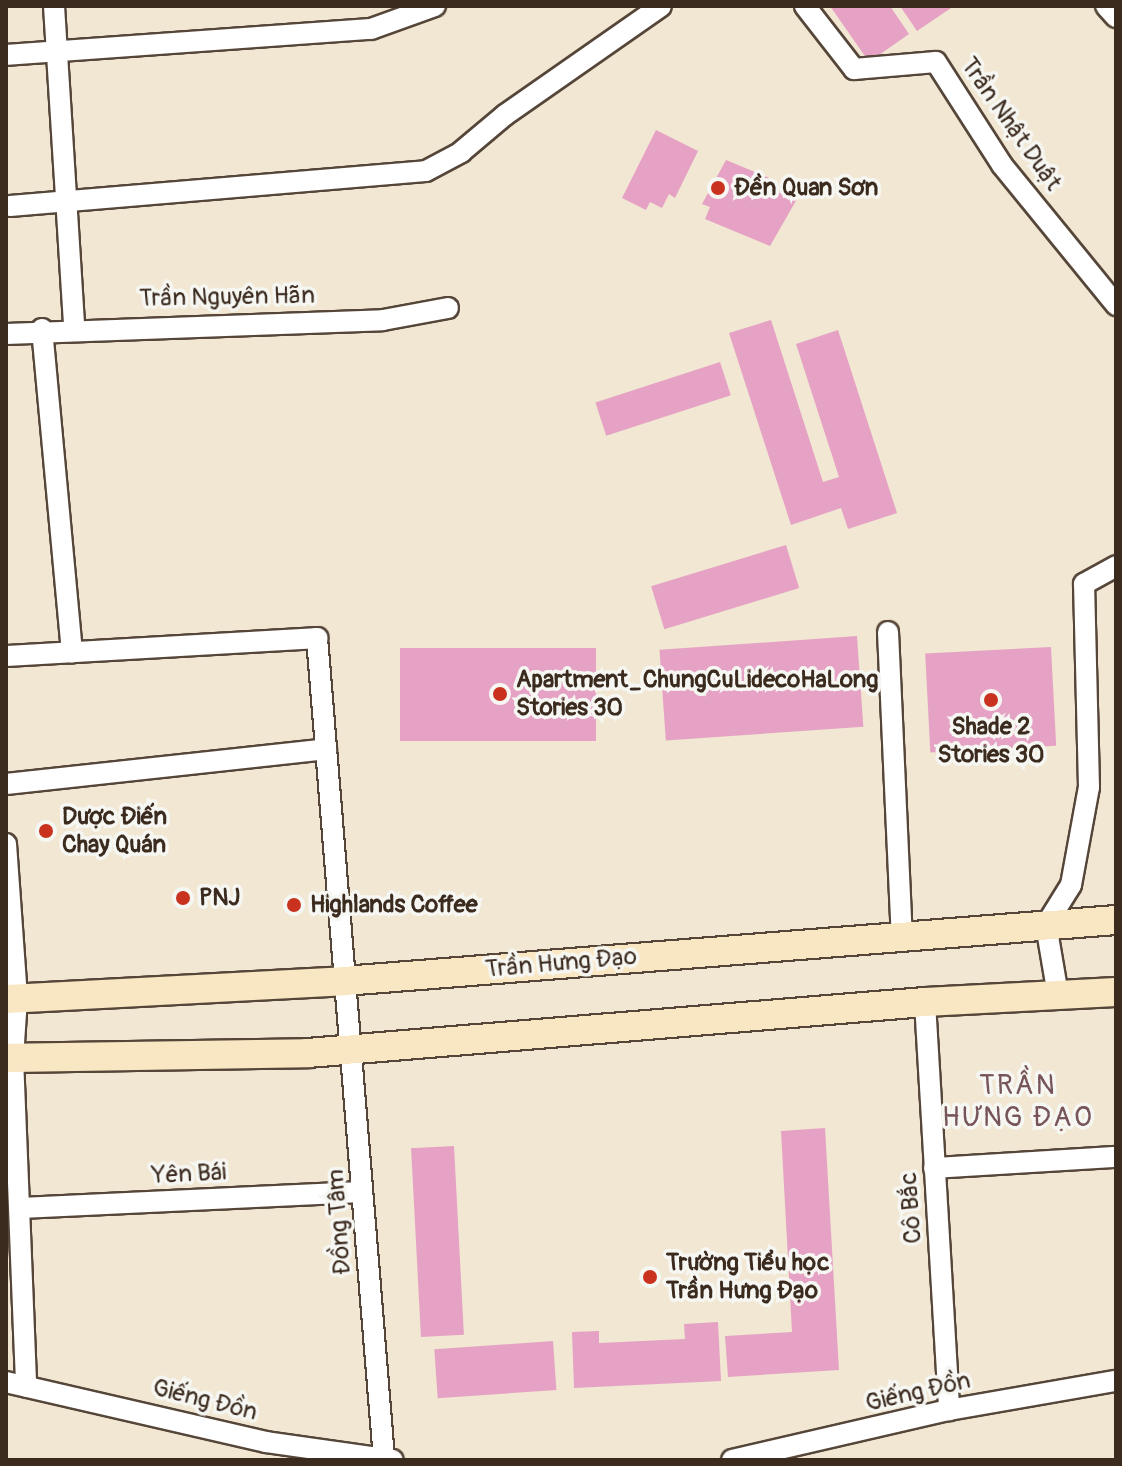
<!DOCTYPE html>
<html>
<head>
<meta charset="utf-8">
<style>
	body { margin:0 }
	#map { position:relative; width:1122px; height:1466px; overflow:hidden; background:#f1e7d2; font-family:Pangolin,sans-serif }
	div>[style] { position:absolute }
	.building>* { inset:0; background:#e5a2c4; transform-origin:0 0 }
	.roads { filter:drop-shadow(2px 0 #564639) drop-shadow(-2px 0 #564639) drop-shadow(0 2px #564639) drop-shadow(0 -2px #564639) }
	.minor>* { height:20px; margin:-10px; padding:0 10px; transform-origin:10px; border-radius:10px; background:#fff }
	.secondary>* { height:28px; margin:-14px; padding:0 14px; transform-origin:14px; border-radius:14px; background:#f9e7c3 }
	.dots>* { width:22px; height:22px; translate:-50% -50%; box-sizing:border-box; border:4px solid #f6f6f2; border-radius:50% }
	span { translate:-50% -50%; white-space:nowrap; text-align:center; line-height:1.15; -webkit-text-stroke:7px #f6f6f2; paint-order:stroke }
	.street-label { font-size:24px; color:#3b2a1e }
	.poi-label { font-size:24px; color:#3b2a1e; font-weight:700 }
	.left { translate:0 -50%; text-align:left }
	.quarter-label { font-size:28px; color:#765458; letter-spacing:2px }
	.frame { position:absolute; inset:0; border:8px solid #3b2a1e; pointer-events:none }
</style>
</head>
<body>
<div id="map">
	<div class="building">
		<i style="clip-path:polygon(830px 6px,890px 6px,909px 34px,869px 62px)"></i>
		<i style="clip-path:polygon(900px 6px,954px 6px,917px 31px)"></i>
		<i style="clip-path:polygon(656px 130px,698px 151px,675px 198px,669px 194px,662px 208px,650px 202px,646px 210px,622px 198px)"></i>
		<i style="clip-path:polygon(726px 160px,774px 180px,770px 188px,797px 199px,770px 246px,705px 219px,710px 207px,702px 204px)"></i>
		<i style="clip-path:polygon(771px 320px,823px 482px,839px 477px,796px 344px,838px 330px,897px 513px,848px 529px,841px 508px,791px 525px,729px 333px)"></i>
		<i style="left:720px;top:362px;width:35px;height:131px;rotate:72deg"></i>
		<i style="left:786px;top:545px;width:45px;height:141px;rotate:73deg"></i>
		<i style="left:857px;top:636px;width:91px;height:198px;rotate:86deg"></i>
		<i style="left:1051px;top:647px;width:99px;height:126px;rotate:87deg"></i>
		<i style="left:400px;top:648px;width:196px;height:93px"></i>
		<i style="clip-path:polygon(825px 1128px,839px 1370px,728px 1377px,725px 1336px,792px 1332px,781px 1131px)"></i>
		<i style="left:454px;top:1146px;width:189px;height:43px;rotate:87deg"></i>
		<i style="clip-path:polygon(718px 1322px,721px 1381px,574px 1388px,572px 1332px,599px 1331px,599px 1343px,685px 1339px,684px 1324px)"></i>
		<i style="left:553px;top:1341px;width:49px;height:119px;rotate:86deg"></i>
	</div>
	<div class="roads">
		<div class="minor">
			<i style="left:54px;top:6px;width:323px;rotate:86.4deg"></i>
			<i style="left:805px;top:6px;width:80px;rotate:52.1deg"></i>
			<i style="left:854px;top:69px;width:82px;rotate:-4.9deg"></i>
			<i style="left:936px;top:62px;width:122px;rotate:57.3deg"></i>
			<i style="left:1002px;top:165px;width:181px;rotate:50.8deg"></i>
			<i style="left:1106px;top:6px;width:15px;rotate:48deg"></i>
			<i style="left:6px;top:55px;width:366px;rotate:-4.1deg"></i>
			<i style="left:371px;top:29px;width:68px;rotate:-19.8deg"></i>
			<i style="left:10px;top:206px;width:417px;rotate:-4.8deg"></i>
			<i style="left:426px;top:171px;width:40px;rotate:-28deg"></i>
			<i style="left:461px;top:152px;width:57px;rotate:-40.1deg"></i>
			<i style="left:505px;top:115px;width:190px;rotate:-34.9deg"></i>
			<i style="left:42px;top:329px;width:325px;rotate:84.7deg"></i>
			<i style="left:6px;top:334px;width:377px;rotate:-2.1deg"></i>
			<i style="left:383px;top:320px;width:66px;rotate:-10.5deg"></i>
			<i style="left:888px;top:632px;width:304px;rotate:87.4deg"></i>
			<i style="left:6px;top:656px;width:312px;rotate:-3.3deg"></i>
			<i style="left:317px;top:638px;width:824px;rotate:85.33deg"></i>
			<i style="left:6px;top:784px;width:322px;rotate:-6.2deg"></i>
			<i style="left:6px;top:844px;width:154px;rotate:85.9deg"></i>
			<i style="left:17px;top:998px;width:60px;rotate:93.8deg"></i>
			<i style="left:13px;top:1058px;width:329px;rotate:87.7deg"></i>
			<i style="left:1058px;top:995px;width:71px;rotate:-99.7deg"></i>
			<i style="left:1046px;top:925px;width:47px;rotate:-58deg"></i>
			<i style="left:1071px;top:885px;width:100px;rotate:-79.6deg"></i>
			<i style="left:1089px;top:787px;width:203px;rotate:-91.4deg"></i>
			<i style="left:1084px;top:584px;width:37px;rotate:-29deg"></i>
			<i style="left:925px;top:1002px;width:409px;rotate:86.6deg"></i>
			<i style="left:934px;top:1168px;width:182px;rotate:-3.5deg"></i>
			<i style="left:20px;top:1208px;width:342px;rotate:-2.7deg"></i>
			<i style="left:6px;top:1382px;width:267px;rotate:13deg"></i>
			<i style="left:266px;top:1442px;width:128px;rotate:8.1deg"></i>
			<i style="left:732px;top:1460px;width:223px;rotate:-13deg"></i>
			<i style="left:949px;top:1410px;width:169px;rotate:-9.9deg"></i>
		</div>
		<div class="secondary">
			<i style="left:6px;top:999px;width:338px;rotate:-3deg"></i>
			<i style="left:344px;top:981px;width:774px;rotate:-4.52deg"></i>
			<i style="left:6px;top:1058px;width:302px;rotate:-0.9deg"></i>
			<i style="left:308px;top:1053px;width:619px;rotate:-4.73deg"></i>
			<i style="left:925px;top:1002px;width:191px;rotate:-3deg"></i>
		</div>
	</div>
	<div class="dots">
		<i style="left:718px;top:188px;background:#c8321e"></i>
		<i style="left:500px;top:694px;background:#c8321e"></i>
		<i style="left:991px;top:700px;background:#c8321e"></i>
		<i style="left:46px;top:831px;background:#c8321e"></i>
		<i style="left:183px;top:898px;background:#c8321e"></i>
		<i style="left:294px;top:905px;background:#c8321e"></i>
		<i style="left:650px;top:1277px;background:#c8321e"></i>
	</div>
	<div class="street-label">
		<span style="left:1011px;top:124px;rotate:55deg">Trần Nhật Duật</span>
		<span style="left:227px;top:297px;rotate:-1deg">Trần Nguyên Hãn</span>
		<span style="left:561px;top:963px;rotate:-5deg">Trần Hưng Đạo</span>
		<span style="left:189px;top:1174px;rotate:-3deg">Yên Bái</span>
		<span style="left:911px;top:1208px;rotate:-94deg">Cô Bắc</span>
		<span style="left:339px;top:1222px;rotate:-94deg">Đồng Tâm</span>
		<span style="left:918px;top:1392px;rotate:-13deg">Giếng Đồn</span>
		<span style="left:205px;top:1400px;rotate:14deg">Giếng Đồn</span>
	</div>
	<div class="poi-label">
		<span class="left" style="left:734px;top:188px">Đền Quan Sơn</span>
		<span class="left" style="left:516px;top:694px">Apartment_ChungCuLidecoHaLong<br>Stories 30</span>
		<span style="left:991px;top:741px">Shade 2<br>Stories 30</span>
		<span class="left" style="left:62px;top:831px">Dược Điến<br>Chay Quán</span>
		<span class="left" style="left:199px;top:898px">PNJ</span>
		<span class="left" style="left:310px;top:905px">Highlands Coffee</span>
		<span class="left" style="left:666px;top:1277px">Trường Tiểu học<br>Trần Hưng Đạo</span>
	</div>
	<div class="quarter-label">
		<span style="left:1018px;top:1102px">TRẦN<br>HƯNG ĐẠO</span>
	</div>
	<div class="frame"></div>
</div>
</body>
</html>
